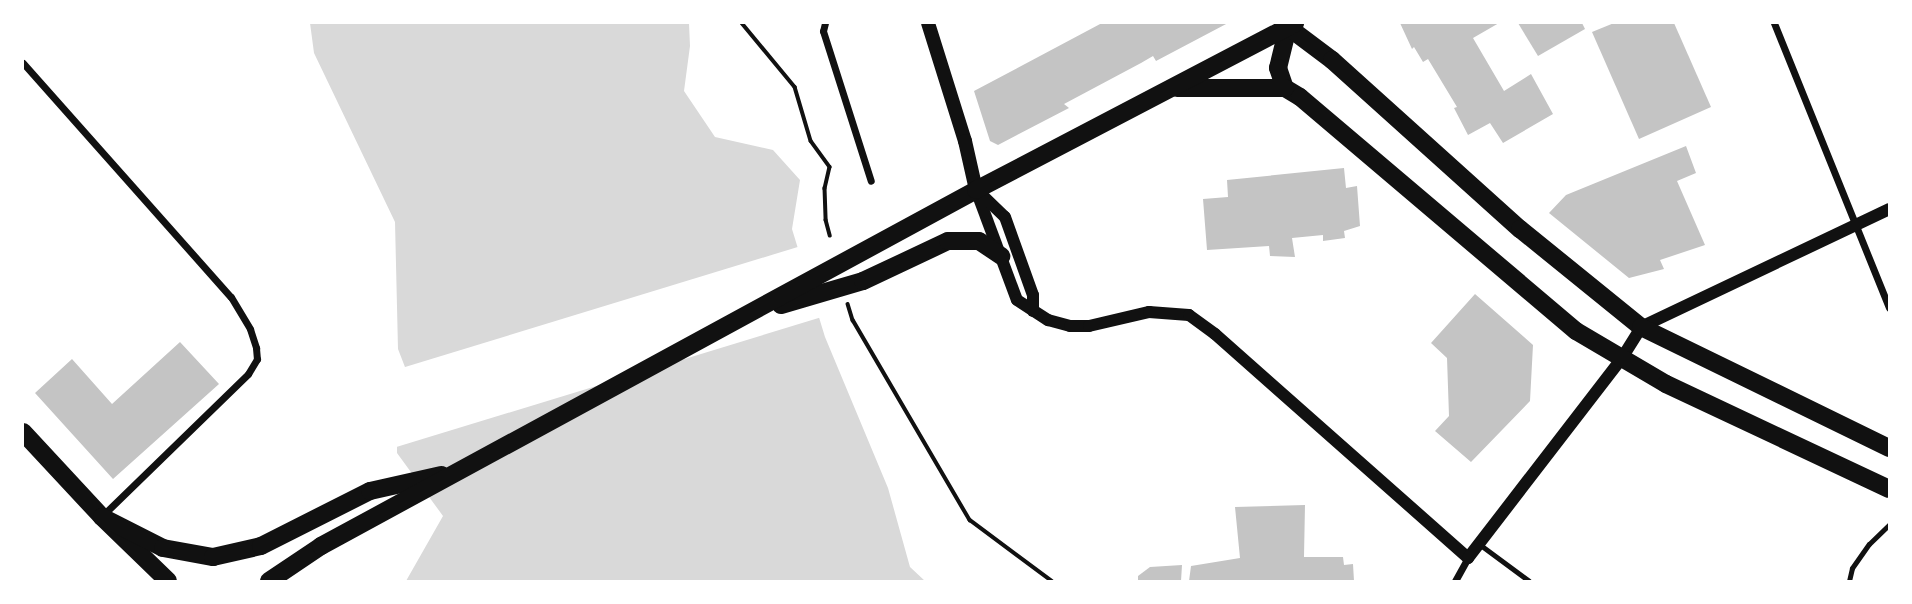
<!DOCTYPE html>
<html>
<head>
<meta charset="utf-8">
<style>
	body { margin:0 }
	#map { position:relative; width:1912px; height:604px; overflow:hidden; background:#fff; font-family:Figtree,sans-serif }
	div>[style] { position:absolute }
	.water>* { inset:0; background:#d9d9d9 }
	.pier>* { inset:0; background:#fff; transform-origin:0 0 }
	.building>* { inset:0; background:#c4c4c4 }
	.path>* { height:3.5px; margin:-1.75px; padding:0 1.75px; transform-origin:1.75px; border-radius:1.75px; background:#111 }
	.service>* { height:5px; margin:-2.5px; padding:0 2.5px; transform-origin:2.5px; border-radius:2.5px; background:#111 }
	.minor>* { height:7px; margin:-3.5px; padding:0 3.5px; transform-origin:3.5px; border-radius:3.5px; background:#111 }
	.tertiary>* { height:12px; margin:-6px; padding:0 6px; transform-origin:6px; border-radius:6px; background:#111 }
	.secondary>* { height:14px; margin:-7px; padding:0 7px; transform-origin:7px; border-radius:7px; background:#111 }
	.trunk>* { height:18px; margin:-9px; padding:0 9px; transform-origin:9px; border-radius:9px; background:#111 }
	span { translate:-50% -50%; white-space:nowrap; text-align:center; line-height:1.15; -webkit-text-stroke:6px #fff; paint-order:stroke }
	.frame { position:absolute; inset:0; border:24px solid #fff; pointer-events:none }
</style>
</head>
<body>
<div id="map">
	<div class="water">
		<i style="clip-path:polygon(310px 23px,689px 23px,690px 46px,684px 91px,715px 137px,773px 150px,800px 180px,792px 229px,825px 337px,888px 488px,910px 567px,925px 581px,406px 581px,443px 516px,397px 453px,397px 425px,415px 393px,398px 349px,395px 222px,314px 53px)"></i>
	</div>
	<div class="pier">
		<i style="left:801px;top:246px;width:74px;height:456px;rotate:73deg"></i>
	</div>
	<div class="building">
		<i style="clip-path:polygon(1102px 23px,1228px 23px,1156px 61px,1153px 56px,1141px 63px,1064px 104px,1069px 108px,998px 145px,990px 141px,974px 91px)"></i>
		<i style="clip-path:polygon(1400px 23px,1499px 23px,1473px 38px,1504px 91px,1531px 74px,1553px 114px,1503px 143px,1490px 123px,1468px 135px,1454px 108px,1457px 107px,1428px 59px,1423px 62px,1414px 47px,1412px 49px)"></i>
		<i style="clip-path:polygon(1518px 23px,1582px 23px,1585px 29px,1538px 56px)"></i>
		<i style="clip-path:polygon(1614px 23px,1674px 23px,1711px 107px,1639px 139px,1592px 32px)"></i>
		<i style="clip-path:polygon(1686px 146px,1696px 173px,1677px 181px,1705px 245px,1660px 260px,1664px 269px,1629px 278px,1549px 213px,1566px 195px)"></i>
		<i style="clip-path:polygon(1344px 168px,1346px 188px,1357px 186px,1360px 226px,1344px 231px,1345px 238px,1323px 241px,1323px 235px,1292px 238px,1295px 257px,1270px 256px,1269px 246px,1207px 250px,1203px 199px,1228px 197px,1227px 180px)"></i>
		<i style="clip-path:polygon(1475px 294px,1533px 345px,1530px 401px,1471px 462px,1435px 431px,1449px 416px,1447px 358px,1431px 343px)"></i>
		<i style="clip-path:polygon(180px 342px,219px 384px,113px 479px,35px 393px,72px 359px,112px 404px)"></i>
		<i style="clip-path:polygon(1305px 505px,1304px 557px,1343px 557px,1344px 565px,1353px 564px,1354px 581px,1189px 581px,1191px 566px,1240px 558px,1235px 507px)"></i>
		<i style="clip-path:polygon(1182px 565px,1181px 581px,1138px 581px,1138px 576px,1150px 567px)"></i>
	</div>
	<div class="path">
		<i style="left:742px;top:23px;width:83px;rotate:50.4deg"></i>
		<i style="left:795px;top:87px;width:56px;rotate:73.5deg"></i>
		<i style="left:811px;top:141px;width:32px;rotate:54deg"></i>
		<i style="left:830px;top:167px;width:22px;rotate:103deg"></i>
		<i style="left:825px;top:188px;width:32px;rotate:88deg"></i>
		<i style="left:826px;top:220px;width:16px;rotate:75deg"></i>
		<i style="left:848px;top:304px;width:17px;rotate:73deg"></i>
		<i style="left:853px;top:320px;width:232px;rotate:59.7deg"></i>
		<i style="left:970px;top:520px;width:102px;rotate:36.6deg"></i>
	</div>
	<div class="service">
		<i style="left:1479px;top:544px;width:62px;rotate:36.5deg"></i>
		<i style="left:1849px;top:581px;width:13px;rotate:-77deg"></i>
		<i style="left:1852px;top:568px;width:29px;rotate:-55deg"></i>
		<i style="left:1869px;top:544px;width:28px;rotate:-44deg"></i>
	</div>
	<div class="minor">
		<i style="left:825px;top:23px;width:8px;rotate:104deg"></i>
		<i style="left:823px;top:31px;width:157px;rotate:72.3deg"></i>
		<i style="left:1774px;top:23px;width:307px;rotate:68deg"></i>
		<i style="left:23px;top:63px;width:313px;rotate:48.4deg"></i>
		<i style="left:231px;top:297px;width:37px;rotate:59deg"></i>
		<i style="left:250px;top:329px;width:20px;rotate:72deg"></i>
		<i style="left:256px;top:348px;width:11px;rotate:85deg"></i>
		<i style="left:257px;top:359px;width:17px;rotate:121deg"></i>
		<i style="left:248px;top:374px;width:202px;rotate:135.8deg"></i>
		<i style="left:1455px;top:581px;width:26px;rotate:-61deg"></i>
	</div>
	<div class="tertiary">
		<i style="left:976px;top:190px;width:117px;rotate:69.6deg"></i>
		<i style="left:1017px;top:300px;width:37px;rotate:33deg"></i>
		<i style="left:1048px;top:320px;width:23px;rotate:15deg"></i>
		<i style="left:1070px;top:326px;width:19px"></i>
		<i style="left:1089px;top:326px;width:62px;rotate:-13.1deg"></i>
		<i style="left:1149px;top:312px;width:40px;rotate:4.3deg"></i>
		<i style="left:1189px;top:315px;width:32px;rotate:36deg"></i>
		<i style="left:1215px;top:334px;width:338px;rotate:41.5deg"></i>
		<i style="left:1468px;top:558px;width:252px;rotate:-52.4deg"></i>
		<i style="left:1622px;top:358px;width:36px;rotate:-58deg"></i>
		<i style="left:1641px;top:327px;width:275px;rotate:-25.4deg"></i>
		<i style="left:978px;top:191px;width:37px;rotate:44deg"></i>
		<i style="left:1005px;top:217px;width:83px;rotate:70.3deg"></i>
		<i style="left:1033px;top:295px;width:16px;rotate:90deg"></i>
	</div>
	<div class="secondary">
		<i style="left:928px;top:23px;width:124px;rotate:72.6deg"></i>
		<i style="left:965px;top:141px;width:50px;rotate:77.3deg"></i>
	</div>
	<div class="trunk">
		<i style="left:1288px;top:27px;width:42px;rotate:103.7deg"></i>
		<i style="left:1278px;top:68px;width:21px;rotate:71deg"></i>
		<i style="left:1285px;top:88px;width:17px;rotate:31deg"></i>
		<i style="left:1300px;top:97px;width:362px;rotate:40.3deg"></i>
		<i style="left:1576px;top:331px;width:104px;rotate:30.5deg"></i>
		<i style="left:1666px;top:384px;width:246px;rotate:25.2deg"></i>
		<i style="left:1288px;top:27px;width:55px;rotate:36.9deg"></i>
		<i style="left:1332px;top:60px;width:253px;rotate:42deg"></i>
		<i style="left:1520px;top:229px;width:156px;rotate:39deg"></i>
		<i style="left:1641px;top:327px;width:276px;rotate:26deg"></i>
		<i style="left:1177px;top:88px;width:108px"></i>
		<i style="left:781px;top:305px;width:85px;rotate:-16.3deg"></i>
		<i style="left:863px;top:281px;width:94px;rotate:-25.2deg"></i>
		<i style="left:948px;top:241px;width:31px"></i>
		<i style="left:979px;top:241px;width:27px;rotate:34deg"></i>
		<i style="left:23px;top:432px;width:116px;rotate:47.1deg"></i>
		<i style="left:102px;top:517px;width:92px;rotate:44.1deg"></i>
		<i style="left:102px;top:517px;width:68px;rotate:26.9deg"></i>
		<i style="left:163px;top:548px;width:51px;rotate:10.2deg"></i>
		<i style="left:213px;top:557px;width:49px;rotate:-12.9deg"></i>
		<i style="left:261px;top:546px;width:122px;rotate:-26.8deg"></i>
		<i style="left:370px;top:491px;width:73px;rotate:-12.7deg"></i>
		<i style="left:269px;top:581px;width:63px;rotate:-33.9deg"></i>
		<i style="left:321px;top:546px;width:745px;rotate:-28.52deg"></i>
		<i style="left:976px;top:190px;width:360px;rotate:-27.6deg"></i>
	</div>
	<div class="frame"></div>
</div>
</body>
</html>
